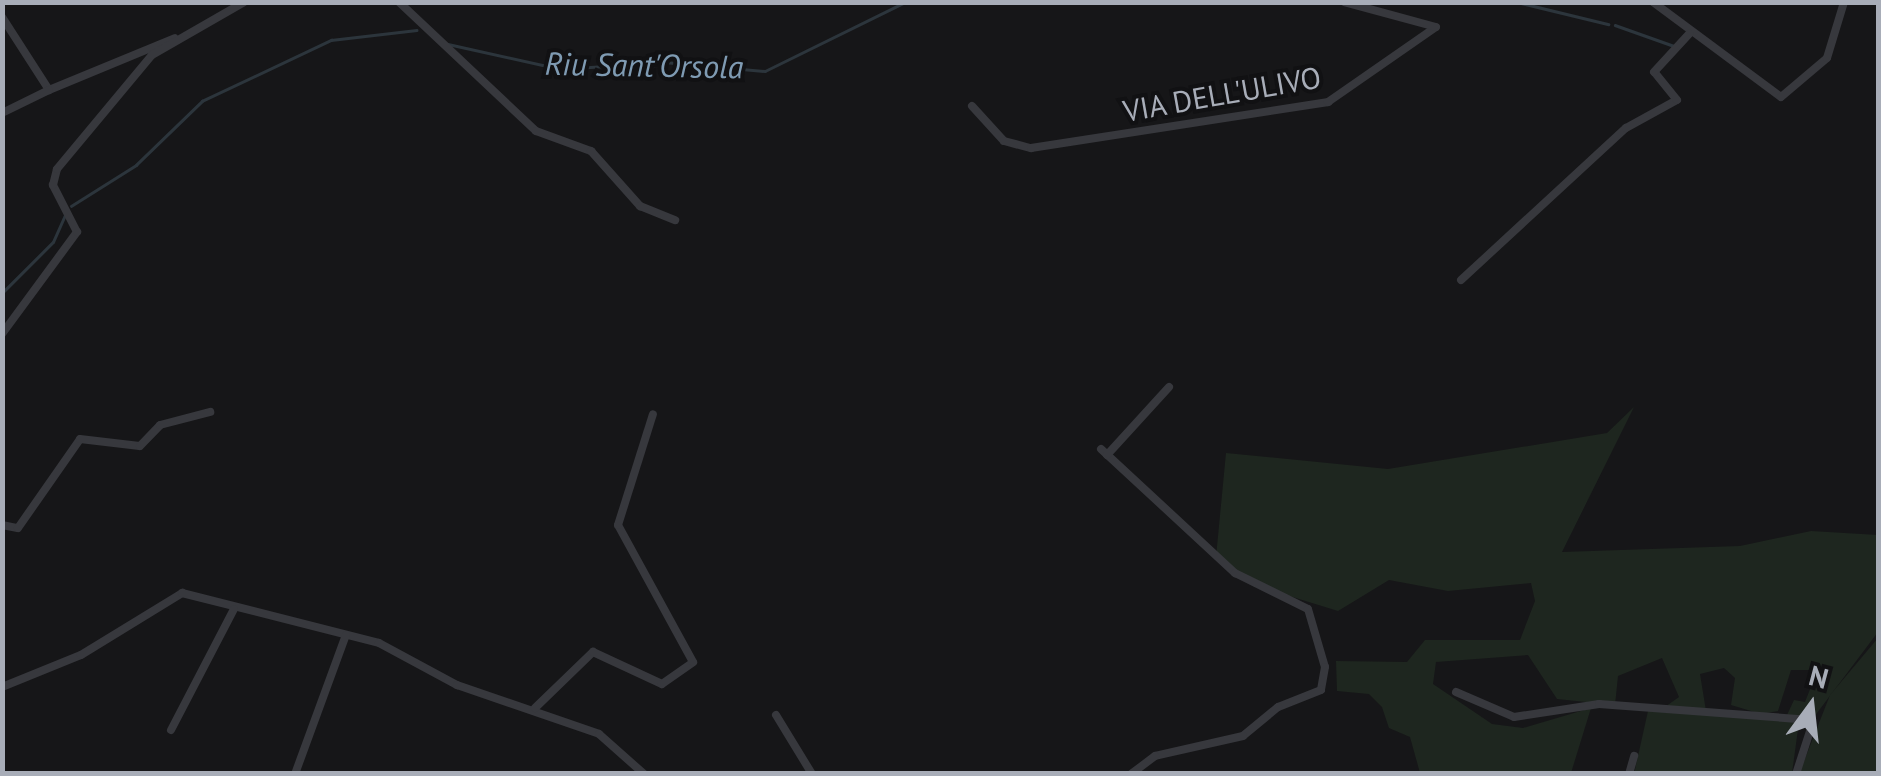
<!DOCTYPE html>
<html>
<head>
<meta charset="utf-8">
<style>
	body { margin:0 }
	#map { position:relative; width:1881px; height:776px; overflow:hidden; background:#161618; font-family:"PT Sans",sans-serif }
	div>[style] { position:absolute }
	.green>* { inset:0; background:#1e261f }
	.stream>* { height:2.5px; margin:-1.25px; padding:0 1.25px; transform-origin:1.25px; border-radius:1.25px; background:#2c353c }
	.minor>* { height:8px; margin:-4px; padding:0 4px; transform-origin:4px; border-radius:4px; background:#37383d }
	span { translate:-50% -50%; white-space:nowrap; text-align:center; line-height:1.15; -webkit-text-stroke:8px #111113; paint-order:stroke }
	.street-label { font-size:30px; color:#a8adb8 }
	.water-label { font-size:32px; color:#7f9bb3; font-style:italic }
	.frame { position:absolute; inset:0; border:5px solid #a8adb8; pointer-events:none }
	.north { position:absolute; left:1761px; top:656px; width:100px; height:100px; -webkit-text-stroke:8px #111113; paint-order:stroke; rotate:15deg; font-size:28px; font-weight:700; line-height:40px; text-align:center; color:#a8adb8 }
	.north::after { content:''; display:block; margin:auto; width:35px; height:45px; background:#a8adb8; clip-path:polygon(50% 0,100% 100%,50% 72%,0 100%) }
</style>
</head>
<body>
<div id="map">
	<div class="green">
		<i style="clip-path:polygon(1634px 407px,1562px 552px,1740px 546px,1811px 531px,1878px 535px,1878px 632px,1814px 717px,1787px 715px,1794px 700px,1805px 702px,1816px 674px,1809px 670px,1791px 670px,1778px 711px,1761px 714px,1731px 705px,1735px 678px,1724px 668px,1700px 674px,1706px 711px,1662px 709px,1679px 697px,1662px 658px,1618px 676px,1615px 705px,1557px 699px,1528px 655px,1436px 662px,1433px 684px,1492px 724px,1523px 728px,1591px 708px,1571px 773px,1420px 773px,1410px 737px,1389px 728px,1382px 707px,1369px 694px,1337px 691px,1336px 661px,1407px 662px,1425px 640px,1520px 640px,1535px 601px,1531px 583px,1448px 591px,1389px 580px,1338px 611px,1254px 585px,1216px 557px,1226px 453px,1388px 469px,1607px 433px)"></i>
		<i style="clip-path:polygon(1878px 638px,1878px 773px,1799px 774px,1830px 695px)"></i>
		<i style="clip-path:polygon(1648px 711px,1799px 722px,1792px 773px,1634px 774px)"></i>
	</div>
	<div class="stream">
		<i style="left:1517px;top:2px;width:94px;rotate:13.6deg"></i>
		<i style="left:1615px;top:25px;width:63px;rotate:19.6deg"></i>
		<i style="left:448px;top:44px;width:116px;rotate:12.5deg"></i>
		<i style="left:561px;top:69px;width:103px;rotate:-3.9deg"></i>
		<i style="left:664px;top:62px;width:101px;rotate:5.1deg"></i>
		<i style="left:765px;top:71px;width:156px;rotate:-26.2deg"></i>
		<i style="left:71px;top:206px;width:77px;rotate:-32.2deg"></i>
		<i style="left:136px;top:165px;width:92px;rotate:-44.1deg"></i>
		<i style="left:202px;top:101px;width:143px;rotate:-25.3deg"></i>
		<i style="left:331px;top:40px;width:86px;rotate:-6.7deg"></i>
		<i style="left:2px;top:293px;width:72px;rotate:-45deg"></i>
		<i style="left:53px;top:242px;width:30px;rotate:-66deg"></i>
	</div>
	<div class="minor">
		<i style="left:399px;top:2px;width:188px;rotate:43.3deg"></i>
		<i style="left:536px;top:131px;width:59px;rotate:20deg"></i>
		<i style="left:591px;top:151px;width:74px;rotate:48.3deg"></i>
		<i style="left:640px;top:206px;width:38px;rotate:22deg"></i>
		<i style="left:1653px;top:2px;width:159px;rotate:36.6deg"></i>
		<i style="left:1781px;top:97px;width:60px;rotate:-40.3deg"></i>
		<i style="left:1827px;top:58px;width:59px;rotate:-73.1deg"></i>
		<i style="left:2px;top:17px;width:87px;rotate:57.2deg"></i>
		<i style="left:49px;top:90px;width:136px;rotate:-22.4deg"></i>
		<i style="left:972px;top:106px;width:47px;rotate:47.6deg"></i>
		<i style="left:1004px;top:141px;width:28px;rotate:15deg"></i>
		<i style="left:1031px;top:148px;width:301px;rotate:-8.8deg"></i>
		<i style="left:1328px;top:102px;width:131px;rotate:-34.8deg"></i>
		<i style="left:1436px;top:27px;width:95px;rotate:-164.8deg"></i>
		<i style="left:2px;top:113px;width:52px;rotate:-26.1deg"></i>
		<i style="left:1461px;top:280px;width:224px;rotate:-42.7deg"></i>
		<i style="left:1626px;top:128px;width:58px;rotate:-28.8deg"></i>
		<i style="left:1677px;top:100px;width:36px;rotate:-129deg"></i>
		<i style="left:1654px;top:72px;width:52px;rotate:-47.4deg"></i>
		<i style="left:2px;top:334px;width:127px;rotate:-53.7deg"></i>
		<i style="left:77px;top:232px;width:53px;rotate:-117.1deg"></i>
		<i style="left:53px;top:185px;width:16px;rotate:-76deg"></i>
		<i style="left:57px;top:169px;width:148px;rotate:-50.2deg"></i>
		<i style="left:152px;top:55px;width:106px;rotate:-29.9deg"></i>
		<i style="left:1101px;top:449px;width:183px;rotate:42.8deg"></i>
		<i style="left:1235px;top:573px;width:81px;rotate:26.3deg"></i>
		<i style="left:1308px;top:609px;width:60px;rotate:73.7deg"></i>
		<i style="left:1325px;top:667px;width:23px;rotate:100deg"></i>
		<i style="left:1321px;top:690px;width:46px;rotate:158.4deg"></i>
		<i style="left:1278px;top:707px;width:45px;rotate:140.4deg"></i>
		<i style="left:1243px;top:736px;width:90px;rotate:167.2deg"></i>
		<i style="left:1155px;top:756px;width:30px;rotate:143deg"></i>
		<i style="left:1107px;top:455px;width:92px;rotate:-47.6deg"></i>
		<i style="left:2px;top:525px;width:16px;rotate:11deg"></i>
		<i style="left:18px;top:528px;width:108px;rotate:-55.1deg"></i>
		<i style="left:80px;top:439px;width:60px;rotate:6.7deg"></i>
		<i style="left:140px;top:446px;width:29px;rotate:-46deg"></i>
		<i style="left:160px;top:425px;width:52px;rotate:-14.6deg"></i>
		<i style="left:2px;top:687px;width:85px;rotate:-22.1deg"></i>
		<i style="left:81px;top:655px;width:119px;rotate:-31.5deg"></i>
		<i style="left:182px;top:593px;width:203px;rotate:14.2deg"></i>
		<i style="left:379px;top:643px;width:89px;rotate:28.3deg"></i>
		<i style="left:457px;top:685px;width:150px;rotate:19deg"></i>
		<i style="left:599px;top:734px;width:60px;rotate:41.6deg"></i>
		<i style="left:1456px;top:692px;width:63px;rotate:23.3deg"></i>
		<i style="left:1514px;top:717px;width:86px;rotate:-8.7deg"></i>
		<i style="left:1599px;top:704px;width:202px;rotate:4.3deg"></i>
		<i style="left:1800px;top:719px;width:13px;rotate:27deg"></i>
		<i style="left:1812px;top:725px;width:52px;rotate:108.1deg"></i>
		<i style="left:535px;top:708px;width:81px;rotate:-44deg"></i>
		<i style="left:593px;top:652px;width:76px;rotate:24.9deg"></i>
		<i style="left:662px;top:684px;width:38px;rotate:-35deg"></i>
		<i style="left:693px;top:662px;width:156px;rotate:-118.7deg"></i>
		<i style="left:618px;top:525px;width:116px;rotate:-72.5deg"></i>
		<i style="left:776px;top:715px;width:69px;rotate:58.6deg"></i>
		<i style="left:171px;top:730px;width:136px;rotate:-62.5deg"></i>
		<i style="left:295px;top:774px;width:148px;rotate:-69.9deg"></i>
		<i style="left:1629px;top:774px;width:19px;rotate:-74deg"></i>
	</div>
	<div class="street-label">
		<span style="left:1222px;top:94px;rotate:-10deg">VIA DELL'ULIVO</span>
	</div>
	<div class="water-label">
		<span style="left:644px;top:65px;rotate:1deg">Riu Sant'Orsola</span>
	</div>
	<div class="frame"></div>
	<div class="north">N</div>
</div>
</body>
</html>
